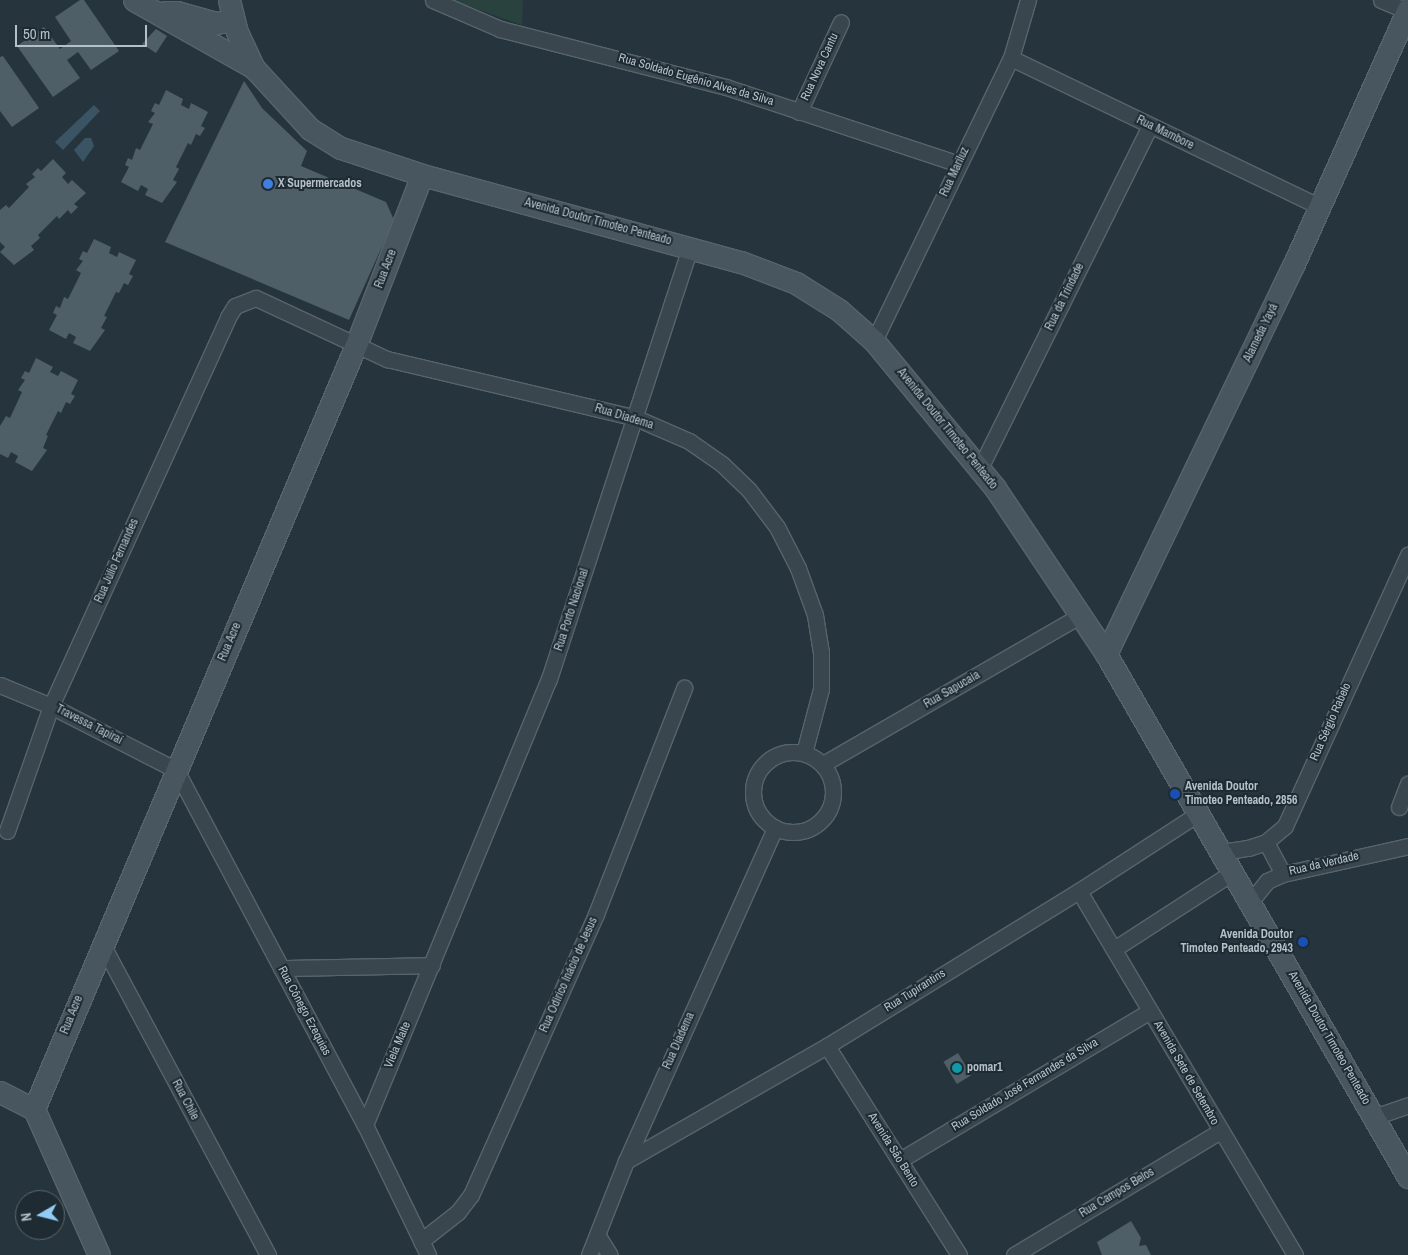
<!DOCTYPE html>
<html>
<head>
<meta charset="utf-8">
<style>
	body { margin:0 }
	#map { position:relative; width:1408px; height:1255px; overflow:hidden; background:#26353d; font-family:"Archivo Narrow",sans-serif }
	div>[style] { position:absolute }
	.green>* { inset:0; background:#2a423e }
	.water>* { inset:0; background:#3a5464 }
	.building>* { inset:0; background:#4e5f68; transform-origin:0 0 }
	.roads { filter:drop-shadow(1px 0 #57646b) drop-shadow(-1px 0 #57646b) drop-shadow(0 1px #57646b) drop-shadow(0 -1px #57646b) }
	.street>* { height:15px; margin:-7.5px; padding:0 7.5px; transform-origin:7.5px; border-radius:7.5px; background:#39464e }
	.street>.ring { margin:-7.5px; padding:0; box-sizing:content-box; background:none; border:15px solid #39464e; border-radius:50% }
	.secondary>* { height:21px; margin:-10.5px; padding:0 10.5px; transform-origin:10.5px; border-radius:10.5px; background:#485660 }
	.dots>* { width:14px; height:14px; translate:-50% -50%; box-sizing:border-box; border:2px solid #1e2b33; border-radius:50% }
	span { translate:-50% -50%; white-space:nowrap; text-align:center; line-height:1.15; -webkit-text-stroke:4px #1e2b33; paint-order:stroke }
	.street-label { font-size:12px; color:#b5c1c8 }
	.poi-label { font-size:12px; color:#b5c1c8; font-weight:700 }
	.left { translate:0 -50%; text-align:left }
	.right { translate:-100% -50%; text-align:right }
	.north { position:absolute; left:15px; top:1190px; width:50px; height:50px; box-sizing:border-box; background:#1e2b33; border:1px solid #5a676f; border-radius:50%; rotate:262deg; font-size:14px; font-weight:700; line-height:20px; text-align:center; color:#b5c1c8 }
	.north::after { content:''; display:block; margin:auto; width:18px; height:22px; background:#90ccf3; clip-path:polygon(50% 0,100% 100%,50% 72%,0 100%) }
	.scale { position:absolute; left:15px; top:25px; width:132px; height:22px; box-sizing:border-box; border:2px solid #b5c1c8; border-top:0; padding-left:6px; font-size:15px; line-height:18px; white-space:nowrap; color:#b5c1c8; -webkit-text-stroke:4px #1e2b33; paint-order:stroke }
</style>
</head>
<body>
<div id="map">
	<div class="green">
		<i style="clip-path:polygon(452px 0,523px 0,522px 25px,454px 1px)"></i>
	</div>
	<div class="water">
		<i style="clip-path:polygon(94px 105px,100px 111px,63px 150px,55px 142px)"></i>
		<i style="clip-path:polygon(85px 138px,91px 138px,94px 146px,83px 162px,74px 150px)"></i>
	</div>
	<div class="building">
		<i style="clip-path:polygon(80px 0,84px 0,119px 51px,91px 70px,78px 52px,67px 60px,80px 78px,53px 97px,17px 46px,44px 27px,60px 49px,71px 41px,55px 17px)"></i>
		<i style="clip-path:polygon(156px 29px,167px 36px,156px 53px,142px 44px)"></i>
		<i style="clip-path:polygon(3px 56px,39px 108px,12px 127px,0 111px,0 57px)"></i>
		<i style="clip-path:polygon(244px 81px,262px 108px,307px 151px,301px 166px,386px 202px,394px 220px,349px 320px,165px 242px)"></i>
		<i style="clip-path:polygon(166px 90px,183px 99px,181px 105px,189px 109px,191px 103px,208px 112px,201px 126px,205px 128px,200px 136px,196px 134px,191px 145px,188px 143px,176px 167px,179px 169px,173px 180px,177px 182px,162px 203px,145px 195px,148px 189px,141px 185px,138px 191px,121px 182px,129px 167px,125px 165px,128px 158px,132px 160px,136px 148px,140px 150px,153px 124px,148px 122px,155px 113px,151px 111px,155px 103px,159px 105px)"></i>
		<i style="clip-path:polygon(53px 159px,66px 173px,62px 177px,68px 184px,72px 180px,86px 193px,74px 204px,78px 207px,71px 214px,68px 210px,59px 219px,57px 216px,38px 235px,40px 238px,31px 246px,34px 250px,14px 265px,0 252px,5px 247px,0 242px,0 210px,6px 205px,9px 208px,29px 187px,26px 184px,35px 177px,32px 174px,38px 168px,41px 171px)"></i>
		<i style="clip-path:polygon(94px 239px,111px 247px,109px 253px,117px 257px,119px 252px,136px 260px,129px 274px,133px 276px,128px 285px,124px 283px,119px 293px,116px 292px,104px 316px,107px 317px,101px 328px,105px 330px,90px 351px,73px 343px,76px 337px,69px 333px,66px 339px,49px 330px,57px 315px,53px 313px,56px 306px,60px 308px,64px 297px,68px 299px,81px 273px,76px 270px,83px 261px,79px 259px,83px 251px,87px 253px)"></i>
		<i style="clip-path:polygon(36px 358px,53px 367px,50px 372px,58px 376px,61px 371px,78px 380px,71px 394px,75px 396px,70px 404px,66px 402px,61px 413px,58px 411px,46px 435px,48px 436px,43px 448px,47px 450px,32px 471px,15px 462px,18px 456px,11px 452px,8px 458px,0 454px,0 426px,6px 416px,10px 418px,22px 392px,18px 390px,25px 380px,21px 378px,25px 371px,29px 373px)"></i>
		<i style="left:958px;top:1053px;width:26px;height:17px;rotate:59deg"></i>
		<i style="clip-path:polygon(1131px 1221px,1141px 1238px,1139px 1246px,1146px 1245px,1151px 1255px,1102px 1255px,1097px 1242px)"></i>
	</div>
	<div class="roads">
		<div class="street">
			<i style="left:433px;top:0;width:73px;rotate:23.4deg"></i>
			<i style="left:500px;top:29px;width:233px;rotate:14.4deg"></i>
			<i style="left:726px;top:87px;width:245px;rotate:18.3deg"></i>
			<i style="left:1381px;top:0;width:28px;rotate:23deg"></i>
			<i style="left:1011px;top:58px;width:344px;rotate:25.7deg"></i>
			<i style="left:799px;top:112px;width:99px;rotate:-65deg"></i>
			<i style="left:874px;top:341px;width:314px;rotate:-64.2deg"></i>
			<i style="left:1011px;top:58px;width:60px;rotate:-73.7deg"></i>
			<i style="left:980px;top:468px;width:382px;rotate:-63.6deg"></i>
			<i style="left:0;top:685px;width:55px;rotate:22.4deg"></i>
			<i style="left:51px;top:706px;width:140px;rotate:27.1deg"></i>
			<i style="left:176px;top:770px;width:402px;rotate:62deg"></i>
			<i style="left:365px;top:1125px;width:144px;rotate:64.1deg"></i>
			<i class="ring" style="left:753px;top:752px;width:65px;height:65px"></i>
			<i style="left:823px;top:764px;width:298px;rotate:-30deg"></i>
			<i style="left:1399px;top:807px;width:25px;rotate:-69deg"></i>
			<i style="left:7px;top:831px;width:133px;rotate:-70.6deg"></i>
			<i style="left:51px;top:706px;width:427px;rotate:-65.5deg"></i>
			<i style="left:228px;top:317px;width:13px;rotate:-58deg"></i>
			<i style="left:235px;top:306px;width:22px;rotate:-21deg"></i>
			<i style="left:256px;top:298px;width:145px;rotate:25deg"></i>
			<i style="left:387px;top:359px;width:256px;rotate:13.3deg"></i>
			<i style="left:636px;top:418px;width:58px;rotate:23.5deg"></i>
			<i style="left:689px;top:441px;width:40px;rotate:34.9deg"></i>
			<i style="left:722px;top:464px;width:37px;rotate:44deg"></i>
			<i style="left:749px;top:490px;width:46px;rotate:52.9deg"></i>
			<i style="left:777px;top:527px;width:46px;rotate:62.9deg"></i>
			<i style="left:798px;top:568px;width:50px;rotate:70.1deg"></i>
			<i style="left:815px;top:615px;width:37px;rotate:81deg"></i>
			<i style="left:821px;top:652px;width:37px;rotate:90deg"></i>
			<i style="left:821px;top:689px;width:66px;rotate:104.9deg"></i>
			<i style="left:1266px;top:842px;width:36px;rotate:62deg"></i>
			<i style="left:1222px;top:852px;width:26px;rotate:-9deg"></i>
			<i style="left:1248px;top:848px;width:19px;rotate:-18deg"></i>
			<i style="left:1266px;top:842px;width:25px;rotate:-40deg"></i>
			<i style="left:1285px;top:826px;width:298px;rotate:-65.6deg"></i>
			<i style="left:1079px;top:891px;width:423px;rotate:59.3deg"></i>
			<i style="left:1251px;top:901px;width:26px;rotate:-51deg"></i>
			<i style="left:1267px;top:881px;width:17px;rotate:-24deg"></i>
			<i style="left:1283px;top:874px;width:128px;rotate:-12.6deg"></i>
			<i style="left:102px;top:944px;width:353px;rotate:61.9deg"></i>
			<i style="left:1114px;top:949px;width:142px;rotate:-32.9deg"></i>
			<i style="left:281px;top:968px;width:151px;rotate:-1.1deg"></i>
			<i style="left:827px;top:1046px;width:247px;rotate:57.7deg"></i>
			<i style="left:1374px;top:1117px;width:36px;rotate:-19deg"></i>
			<i style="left:365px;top:1125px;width:482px;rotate:-67.6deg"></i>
			<i style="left:549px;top:679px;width:453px;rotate:-71.9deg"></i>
			<i style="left:900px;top:1160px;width:291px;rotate:-30.8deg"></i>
			<i style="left:626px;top:1161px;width:232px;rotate:-29.8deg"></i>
			<i style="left:827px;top:1046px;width:296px;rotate:-31.6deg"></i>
			<i style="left:1079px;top:891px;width:143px;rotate:-33deg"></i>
			<i style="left:598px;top:1236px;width:22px;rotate:58deg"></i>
			<i style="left:421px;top:1241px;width:47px;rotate:-38.1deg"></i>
			<i style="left:458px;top:1212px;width:21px;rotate:-53deg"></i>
			<i style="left:471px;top:1195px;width:308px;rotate:-66deg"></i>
			<i style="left:596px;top:914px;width:243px;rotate:-68.7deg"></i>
			<i style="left:589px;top:1255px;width:101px;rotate:-68.5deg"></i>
			<i style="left:626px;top:1161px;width:365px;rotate:-65.9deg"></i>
			<i style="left:1014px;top:1255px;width:240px;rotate:-31deg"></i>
		</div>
		<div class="secondary">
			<i style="left:134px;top:0;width:138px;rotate:29.5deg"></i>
			<i style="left:229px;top:0;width:33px;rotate:76deg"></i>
			<i style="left:237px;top:32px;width:40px;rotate:65deg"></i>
			<i style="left:254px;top:68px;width:83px;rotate:47.4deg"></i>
			<i style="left:310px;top:129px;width:36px;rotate:32deg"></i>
			<i style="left:341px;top:148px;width:85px;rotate:18.4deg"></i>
			<i style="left:422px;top:175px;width:331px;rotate:15.3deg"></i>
			<i style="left:741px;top:262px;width:59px;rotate:20.9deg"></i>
			<i style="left:796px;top:283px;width:51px;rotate:32.1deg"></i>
			<i style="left:839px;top:310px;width:47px;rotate:41.5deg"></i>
			<i style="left:874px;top:341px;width:190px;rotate:50.5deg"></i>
			<i style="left:995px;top:488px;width:200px;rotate:56.2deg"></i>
			<i style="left:1106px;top:654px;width:604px;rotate:60deg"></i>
			<i style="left:165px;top:12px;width:12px"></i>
			<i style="left:177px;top:12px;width:41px;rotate:15.8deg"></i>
			<i style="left:216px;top:23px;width:11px;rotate:-10deg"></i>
			<i style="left:227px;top:21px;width:8px;rotate:-45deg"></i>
			<i style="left:1106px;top:654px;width:431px;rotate:-64.3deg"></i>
			<i style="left:1293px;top:266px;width:282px;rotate:-65.9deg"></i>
			<i style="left:0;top:1092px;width:38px;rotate:27deg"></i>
			<i style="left:34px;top:1109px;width:160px;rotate:66deg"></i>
			<i style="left:34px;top:1109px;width:829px;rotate:-67.15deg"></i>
			<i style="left:356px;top:345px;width:182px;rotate:-68.8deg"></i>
		</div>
	</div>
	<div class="dots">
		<i style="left:268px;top:184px;background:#3f7fe0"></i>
		<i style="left:1175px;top:794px;background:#1a4fb4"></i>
		<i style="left:1303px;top:942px;background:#1a4fb4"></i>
		<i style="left:957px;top:1068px;background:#0f9aa8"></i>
	</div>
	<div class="street-label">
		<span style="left:820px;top:67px;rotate:-65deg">Rua Nova Cantu</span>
		<span style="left:696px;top:80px;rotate:16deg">Rua Soldado Eugênio Alves da Silva</span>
		<span style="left:1165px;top:133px;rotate:26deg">Rua Mambore</span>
		<span style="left:955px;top:172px;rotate:-65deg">Rua Mariluz</span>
		<span style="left:598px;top:222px;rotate:15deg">Avenida Doutor Timoteo Penteado</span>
		<span style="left:386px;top:269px;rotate:-69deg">Rua Acre</span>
		<span style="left:1065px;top:297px;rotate:-64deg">Rua da Trindade</span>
		<span style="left:1261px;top:333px;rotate:-64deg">Alameda Yayá</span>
		<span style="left:624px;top:417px;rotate:17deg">Rua Diadema</span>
		<span style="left:947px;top:429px;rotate:51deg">Avenida Doutor Timoteo Penteado</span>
		<span style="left:117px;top:561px;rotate:-66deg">Rua Júlio Fernandes</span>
		<span style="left:572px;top:610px;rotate:-72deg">Rua Porto Nacional</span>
		<span style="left:230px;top:642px;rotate:-67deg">Rua Acre</span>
		<span style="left:952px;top:690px;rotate:-30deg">Rua Sapucaia</span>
		<span style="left:1331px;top:722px;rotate:-66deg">Rua Sérgio Rabelo</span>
		<span style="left:89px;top:725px;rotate:27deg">Travessa Tapiraí</span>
		<span style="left:1324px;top:864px;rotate:-13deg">Rua da Verdade</span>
		<span style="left:569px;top:975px;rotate:-66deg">Rua Odirico Inácio de Jesus</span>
		<span style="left:915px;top:991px;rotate:-32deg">Rua Tupirantins</span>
		<span style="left:304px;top:1011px;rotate:62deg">Rua Cônego Ezequias</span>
		<span style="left:72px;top:1015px;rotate:-68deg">Rua Acre</span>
		<span style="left:1329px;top:1038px;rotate:60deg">Avenida Doutor Timoteo Penteado</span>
		<span style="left:679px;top:1041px;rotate:-66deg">Rua Diadema</span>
		<span style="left:398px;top:1045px;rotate:-67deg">Viela Malte</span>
		<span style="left:1186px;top:1073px;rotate:60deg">Avenida Sete de Setembro</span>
		<span style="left:1025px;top:1085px;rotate:-31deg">Rua Soldado José Fernandes da Silva</span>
		<span style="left:185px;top:1100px;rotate:62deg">Rua Chile</span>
		<span style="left:893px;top:1150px;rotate:58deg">Avenida São Bento</span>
		<span style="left:1117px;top:1193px;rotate:-31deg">Rua Campos Belos</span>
	</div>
	<div class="poi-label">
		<span class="left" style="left:278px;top:184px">X Supermercados</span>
		<span class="left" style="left:1185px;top:794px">Avenida Doutor<br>Timoteo Penteado, 2856</span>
		<span class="right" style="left:1293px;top:942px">Avenida Doutor<br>Timoteo Penteado, 2943</span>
		<span class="left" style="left:967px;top:1068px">pomar1</span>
	</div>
	<div class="north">N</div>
	<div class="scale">50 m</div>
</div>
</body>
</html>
